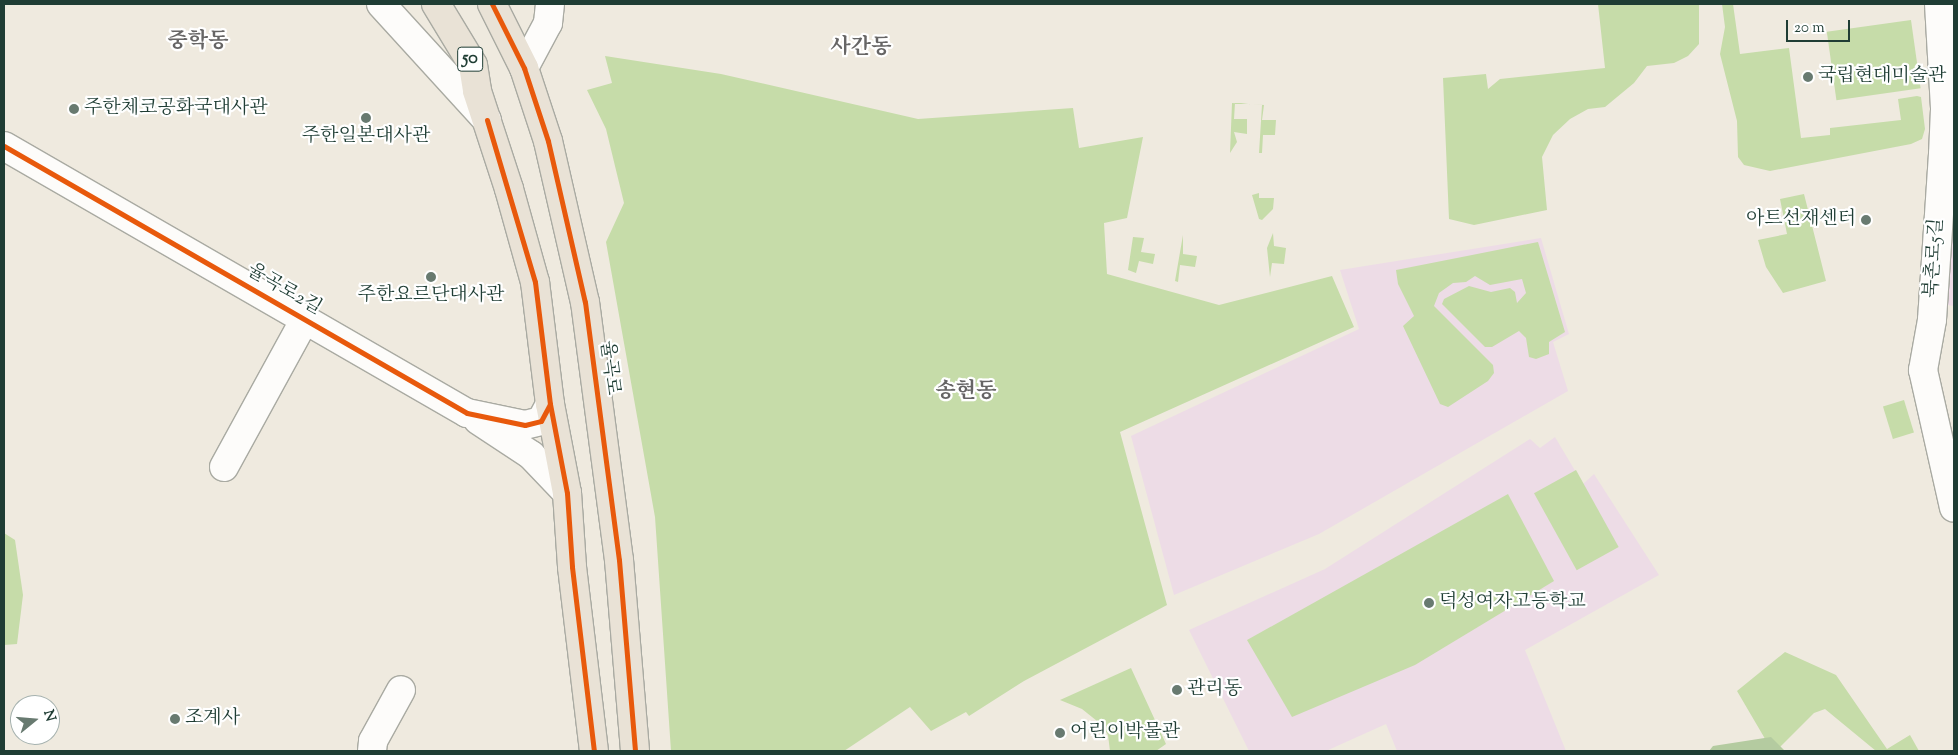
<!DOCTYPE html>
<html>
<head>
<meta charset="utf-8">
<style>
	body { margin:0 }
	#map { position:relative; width:1958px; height:755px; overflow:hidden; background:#efeadf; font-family:"Sorts Mill Goudy","Noto Serif KR",serif }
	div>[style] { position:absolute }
	.built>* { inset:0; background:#eddce6 }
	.green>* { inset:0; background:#c6dca9; transform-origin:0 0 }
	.forest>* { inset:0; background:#b4cba0 }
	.roads { filter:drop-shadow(1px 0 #a9aaa2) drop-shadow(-1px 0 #a9aaa2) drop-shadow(0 1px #a9aaa2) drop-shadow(0 -1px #a9aaa2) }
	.minor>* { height:28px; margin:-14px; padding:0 14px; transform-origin:14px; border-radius:14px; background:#fdfcfa }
	.major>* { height:28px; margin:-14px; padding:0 14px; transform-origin:14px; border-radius:14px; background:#e9e2d6 }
	.cycleway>* { height:5px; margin:-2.5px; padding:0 2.5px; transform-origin:2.5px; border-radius:2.5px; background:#e8590c }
	.dots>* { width:14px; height:14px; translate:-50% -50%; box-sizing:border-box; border:2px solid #fff; border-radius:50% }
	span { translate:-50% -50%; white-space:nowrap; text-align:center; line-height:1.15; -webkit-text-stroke:4.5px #fff; paint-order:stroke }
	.shield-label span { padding:1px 4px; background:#fff; border:1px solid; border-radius:4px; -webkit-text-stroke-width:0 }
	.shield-label { font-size:18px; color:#1f3d34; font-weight:700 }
	.poi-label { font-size:19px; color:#1f3d34 }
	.left { translate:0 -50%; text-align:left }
	.right { translate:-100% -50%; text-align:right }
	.street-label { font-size:19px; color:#1f3d34 }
	.quarter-label { font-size:21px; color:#666565; font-weight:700 }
	.frame { position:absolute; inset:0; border:5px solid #1f3d34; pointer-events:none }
	.north { position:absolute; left:10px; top:695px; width:50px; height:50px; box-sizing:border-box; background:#fff; border:1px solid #a5b1ae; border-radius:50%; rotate:73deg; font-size:14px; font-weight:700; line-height:20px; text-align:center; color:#1f3d34 }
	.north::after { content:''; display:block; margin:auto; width:18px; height:22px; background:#687a70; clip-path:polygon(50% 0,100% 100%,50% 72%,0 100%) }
	.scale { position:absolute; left:1786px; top:20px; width:64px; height:22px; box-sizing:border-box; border:2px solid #1f3d34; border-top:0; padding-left:6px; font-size:15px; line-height:18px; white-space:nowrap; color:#1f3d34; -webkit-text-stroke:4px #fff; paint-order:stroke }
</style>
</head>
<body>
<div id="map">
	<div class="built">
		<i style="clip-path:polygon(1948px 4px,1954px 4px,1954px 306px,1947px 305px,1940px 283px,1954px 198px)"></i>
		<i style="clip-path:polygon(1541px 238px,1569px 334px,1553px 342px,1568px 391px,1319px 534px,1174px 595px,1131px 436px,1359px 329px,1340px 270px)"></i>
		<i style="clip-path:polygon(1555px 437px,1583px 484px,1594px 474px,1659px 575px,1525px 650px,1566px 751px,1397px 751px,1386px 724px,1326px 751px,1249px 751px,1189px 630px,1325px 569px,1530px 439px,1540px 448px)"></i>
	</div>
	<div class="green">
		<i style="clip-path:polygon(1598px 4px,1699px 4px,1699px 44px,1688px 56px,1674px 63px,1647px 66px,1634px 83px,1605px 107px,1588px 109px,1570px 119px,1553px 135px,1542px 157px,1547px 210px,1474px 225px,1449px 219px,1443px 78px,1486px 74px,1488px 89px,1500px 79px,1605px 68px)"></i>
		<i style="clip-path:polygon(1722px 4px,1733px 4px,1740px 54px,1789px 48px,1801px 138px,1830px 135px,1830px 128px,1901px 120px,1898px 99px,1917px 96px,1921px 97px,1925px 129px,1922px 139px,1911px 144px,1770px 171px,1744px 165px,1738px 157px,1737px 121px,1720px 54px,1725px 27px)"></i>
		<i style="left:1911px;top:20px;width:69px;height:85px;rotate:82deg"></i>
		<i style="clip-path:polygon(605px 56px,721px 74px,918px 119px,1073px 108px,1079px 148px,1143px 137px,1127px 218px,1104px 223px,1107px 274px,1219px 305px,1332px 276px,1354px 327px,1120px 432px,1167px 605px,1024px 681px,969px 716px,966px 712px,931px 731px,910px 707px,844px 751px,671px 751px,655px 517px,606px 242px,624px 203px,606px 129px,587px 90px,612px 83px)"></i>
		<i style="clip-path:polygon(1232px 103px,1264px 105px,1262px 120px,1276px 120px,1275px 135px,1263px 135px,1262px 153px,1259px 153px,1262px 105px,1235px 103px,1234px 119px,1247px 119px,1247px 134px,1234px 132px,1237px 142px,1230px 153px)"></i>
		<i style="clip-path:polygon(1259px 193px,1259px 198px,1274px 198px,1273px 209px,1262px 220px,1259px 219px,1252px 195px)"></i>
		<i style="clip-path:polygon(1804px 194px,1826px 281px,1783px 293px,1766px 267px,1758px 240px,1787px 234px,1780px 199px)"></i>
		<i style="clip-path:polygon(1273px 233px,1274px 246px,1286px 248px,1284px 264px,1272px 263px,1270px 277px,1267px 248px)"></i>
		<i style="clip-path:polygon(1183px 235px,1183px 254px,1197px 256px,1195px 267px,1180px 265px,1178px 282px,1175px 281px)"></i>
		<i style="clip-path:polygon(1133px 237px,1144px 238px,1141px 252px,1155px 254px,1153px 264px,1139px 261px,1136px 273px,1128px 270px)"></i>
		<i style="clip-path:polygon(1538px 242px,1565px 332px,1549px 342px,1549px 354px,1536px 359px,1529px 357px,1526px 338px,1519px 331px,1492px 347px,1485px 347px,1442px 304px,1444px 299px,1469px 286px,1491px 292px,1510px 288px,1515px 292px,1517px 303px,1526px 293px,1522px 279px,1490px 285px,1475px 276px,1466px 282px,1453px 283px,1439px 293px,1434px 306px,1493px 365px,1494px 373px,1488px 381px,1448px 407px,1440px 404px,1403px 326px,1414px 316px,1398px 284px,1396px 270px)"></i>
		<i style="left:1904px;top:400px;width:34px;height:22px;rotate:73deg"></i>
		<i style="left:1576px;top:470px;width:88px;height:48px;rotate:61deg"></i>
		<i style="clip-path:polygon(1508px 494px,1554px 581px,1415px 665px,1292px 717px,1247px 640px)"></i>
		<i style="clip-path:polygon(4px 533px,15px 540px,23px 595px,17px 644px,4px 645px)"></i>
		<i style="clip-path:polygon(1785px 652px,1836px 675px,1887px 749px,1910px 735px,1919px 751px,1876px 751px,1825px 709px,1814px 713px,1777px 750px,1771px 749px,1737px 691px)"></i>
		<i style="clip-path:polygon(1131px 668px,1166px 744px,1156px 751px,1110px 751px,1108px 735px,1102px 725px,1082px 709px,1060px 700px)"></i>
	</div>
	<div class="forest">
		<i style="clip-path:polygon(1771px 737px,1785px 751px,1709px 751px,1713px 746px)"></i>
	</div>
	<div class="roads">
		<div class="minor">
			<i style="left:381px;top:4px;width:157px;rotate:47.6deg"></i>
			<i style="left:1939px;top:4px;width:105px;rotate:86.7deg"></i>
			<i style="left:1945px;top:109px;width:45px;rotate:92.5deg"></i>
			<i style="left:1943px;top:154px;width:166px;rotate:93.8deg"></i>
			<i style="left:1932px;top:320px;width:51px;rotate:100.2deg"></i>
			<i style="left:1923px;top:370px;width:141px;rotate:77.3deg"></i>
			<i style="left:524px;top:68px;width:51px;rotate:-61.9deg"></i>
			<i style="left:548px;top:23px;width:19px;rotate:-84deg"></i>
			<i style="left:4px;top:146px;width:534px;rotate:29.97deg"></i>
			<i style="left:467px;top:413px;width:59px;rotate:11.7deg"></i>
			<i style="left:525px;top:425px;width:16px;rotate:-14deg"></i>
			<i style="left:541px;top:421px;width:19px;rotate:-62deg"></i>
			<i style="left:478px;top:420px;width:64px;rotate:33.4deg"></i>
			<i style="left:531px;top:455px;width:52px;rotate:46.5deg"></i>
			<i style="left:224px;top:467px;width:169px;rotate:-61.3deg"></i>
			<i style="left:372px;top:751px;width:10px;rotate:-84deg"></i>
			<i style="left:373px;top:741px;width:58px;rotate:-61.2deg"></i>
		</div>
		<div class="major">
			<i style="left:436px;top:4px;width:71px;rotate:58.8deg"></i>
			<i style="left:473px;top:65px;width:26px;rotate:81deg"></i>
			<i style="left:477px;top:91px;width:103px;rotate:71.9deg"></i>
			<i style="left:509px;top:189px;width:97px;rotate:74.4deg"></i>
			<i style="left:535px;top:282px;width:123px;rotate:83deg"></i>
			<i style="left:550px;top:404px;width:91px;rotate:79.2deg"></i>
			<i style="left:567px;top:493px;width:74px;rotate:86.1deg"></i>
			<i style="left:572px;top:567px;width:185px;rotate:83.2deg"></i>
			<i style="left:492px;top:4px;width:72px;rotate:63.4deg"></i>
			<i style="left:524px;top:68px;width:77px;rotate:71.8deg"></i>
			<i style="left:548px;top:141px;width:165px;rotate:77.1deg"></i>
			<i style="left:585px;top:302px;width:260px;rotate:82.5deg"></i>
			<i style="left:619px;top:560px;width:192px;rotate:85.2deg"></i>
		</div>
	</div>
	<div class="cycleway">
		<i style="left:492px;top:4px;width:72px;rotate:63.4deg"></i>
		<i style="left:524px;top:68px;width:77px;rotate:71.8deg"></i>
		<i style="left:548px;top:141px;width:165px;rotate:77.1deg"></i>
		<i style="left:585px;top:302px;width:260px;rotate:82.5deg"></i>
		<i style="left:619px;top:560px;width:192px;rotate:85.2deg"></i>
		<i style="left:487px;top:120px;width:169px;rotate:73.5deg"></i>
		<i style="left:535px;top:282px;width:123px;rotate:83deg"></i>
		<i style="left:550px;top:404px;width:91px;rotate:79.2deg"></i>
		<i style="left:567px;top:493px;width:74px;rotate:86.1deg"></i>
		<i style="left:572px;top:567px;width:185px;rotate:83.2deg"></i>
		<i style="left:4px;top:146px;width:534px;rotate:29.97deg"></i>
		<i style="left:467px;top:413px;width:59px;rotate:11.7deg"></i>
		<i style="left:525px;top:425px;width:16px;rotate:-14deg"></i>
		<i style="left:541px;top:421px;width:19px;rotate:-62deg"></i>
	</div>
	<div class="dots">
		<i style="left:1808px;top:77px;background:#687a70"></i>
		<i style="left:74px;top:109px;background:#687a70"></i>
		<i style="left:366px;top:118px;background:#687a70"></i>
		<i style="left:1866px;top:220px;background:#687a70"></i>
		<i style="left:431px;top:277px;background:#687a70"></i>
		<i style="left:1429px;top:603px;background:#687a70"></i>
		<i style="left:1177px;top:690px;background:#687a70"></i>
		<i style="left:175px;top:719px;background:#687a70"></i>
		<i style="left:1060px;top:733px;background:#687a70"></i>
	</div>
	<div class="shield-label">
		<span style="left:470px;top:59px">50</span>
	</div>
	<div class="poi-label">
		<span class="left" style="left:1818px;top:77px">국립현대미술관</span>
		<span class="left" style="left:84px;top:109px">주한체코공화국대사관</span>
		<span style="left:366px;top:137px">주한일본대사관</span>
		<span class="right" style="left:1856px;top:220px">아트선재센터</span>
		<span style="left:431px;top:296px">주한요르단대사관</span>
		<span class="left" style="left:1439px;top:603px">덕성여자고등학교</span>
		<span class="left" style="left:1187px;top:690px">관리동</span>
		<span class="left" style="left:185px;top:719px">조계사</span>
		<span class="left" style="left:1070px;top:733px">어린이박물관</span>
	</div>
	<div class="street-label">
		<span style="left:1935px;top:258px;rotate:-86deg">북촌로5길</span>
		<span style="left:284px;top:290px;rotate:30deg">율곡로2길</span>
		<span style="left:609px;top:368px;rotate:83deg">율곡로</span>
	</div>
	<div class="quarter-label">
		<span style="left:198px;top:42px">중학동</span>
		<span style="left:861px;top:48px">사간동</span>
		<span style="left:966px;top:392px">송현동</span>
	</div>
	<div class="frame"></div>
	<div class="north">N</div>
	<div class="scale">20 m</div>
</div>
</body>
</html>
